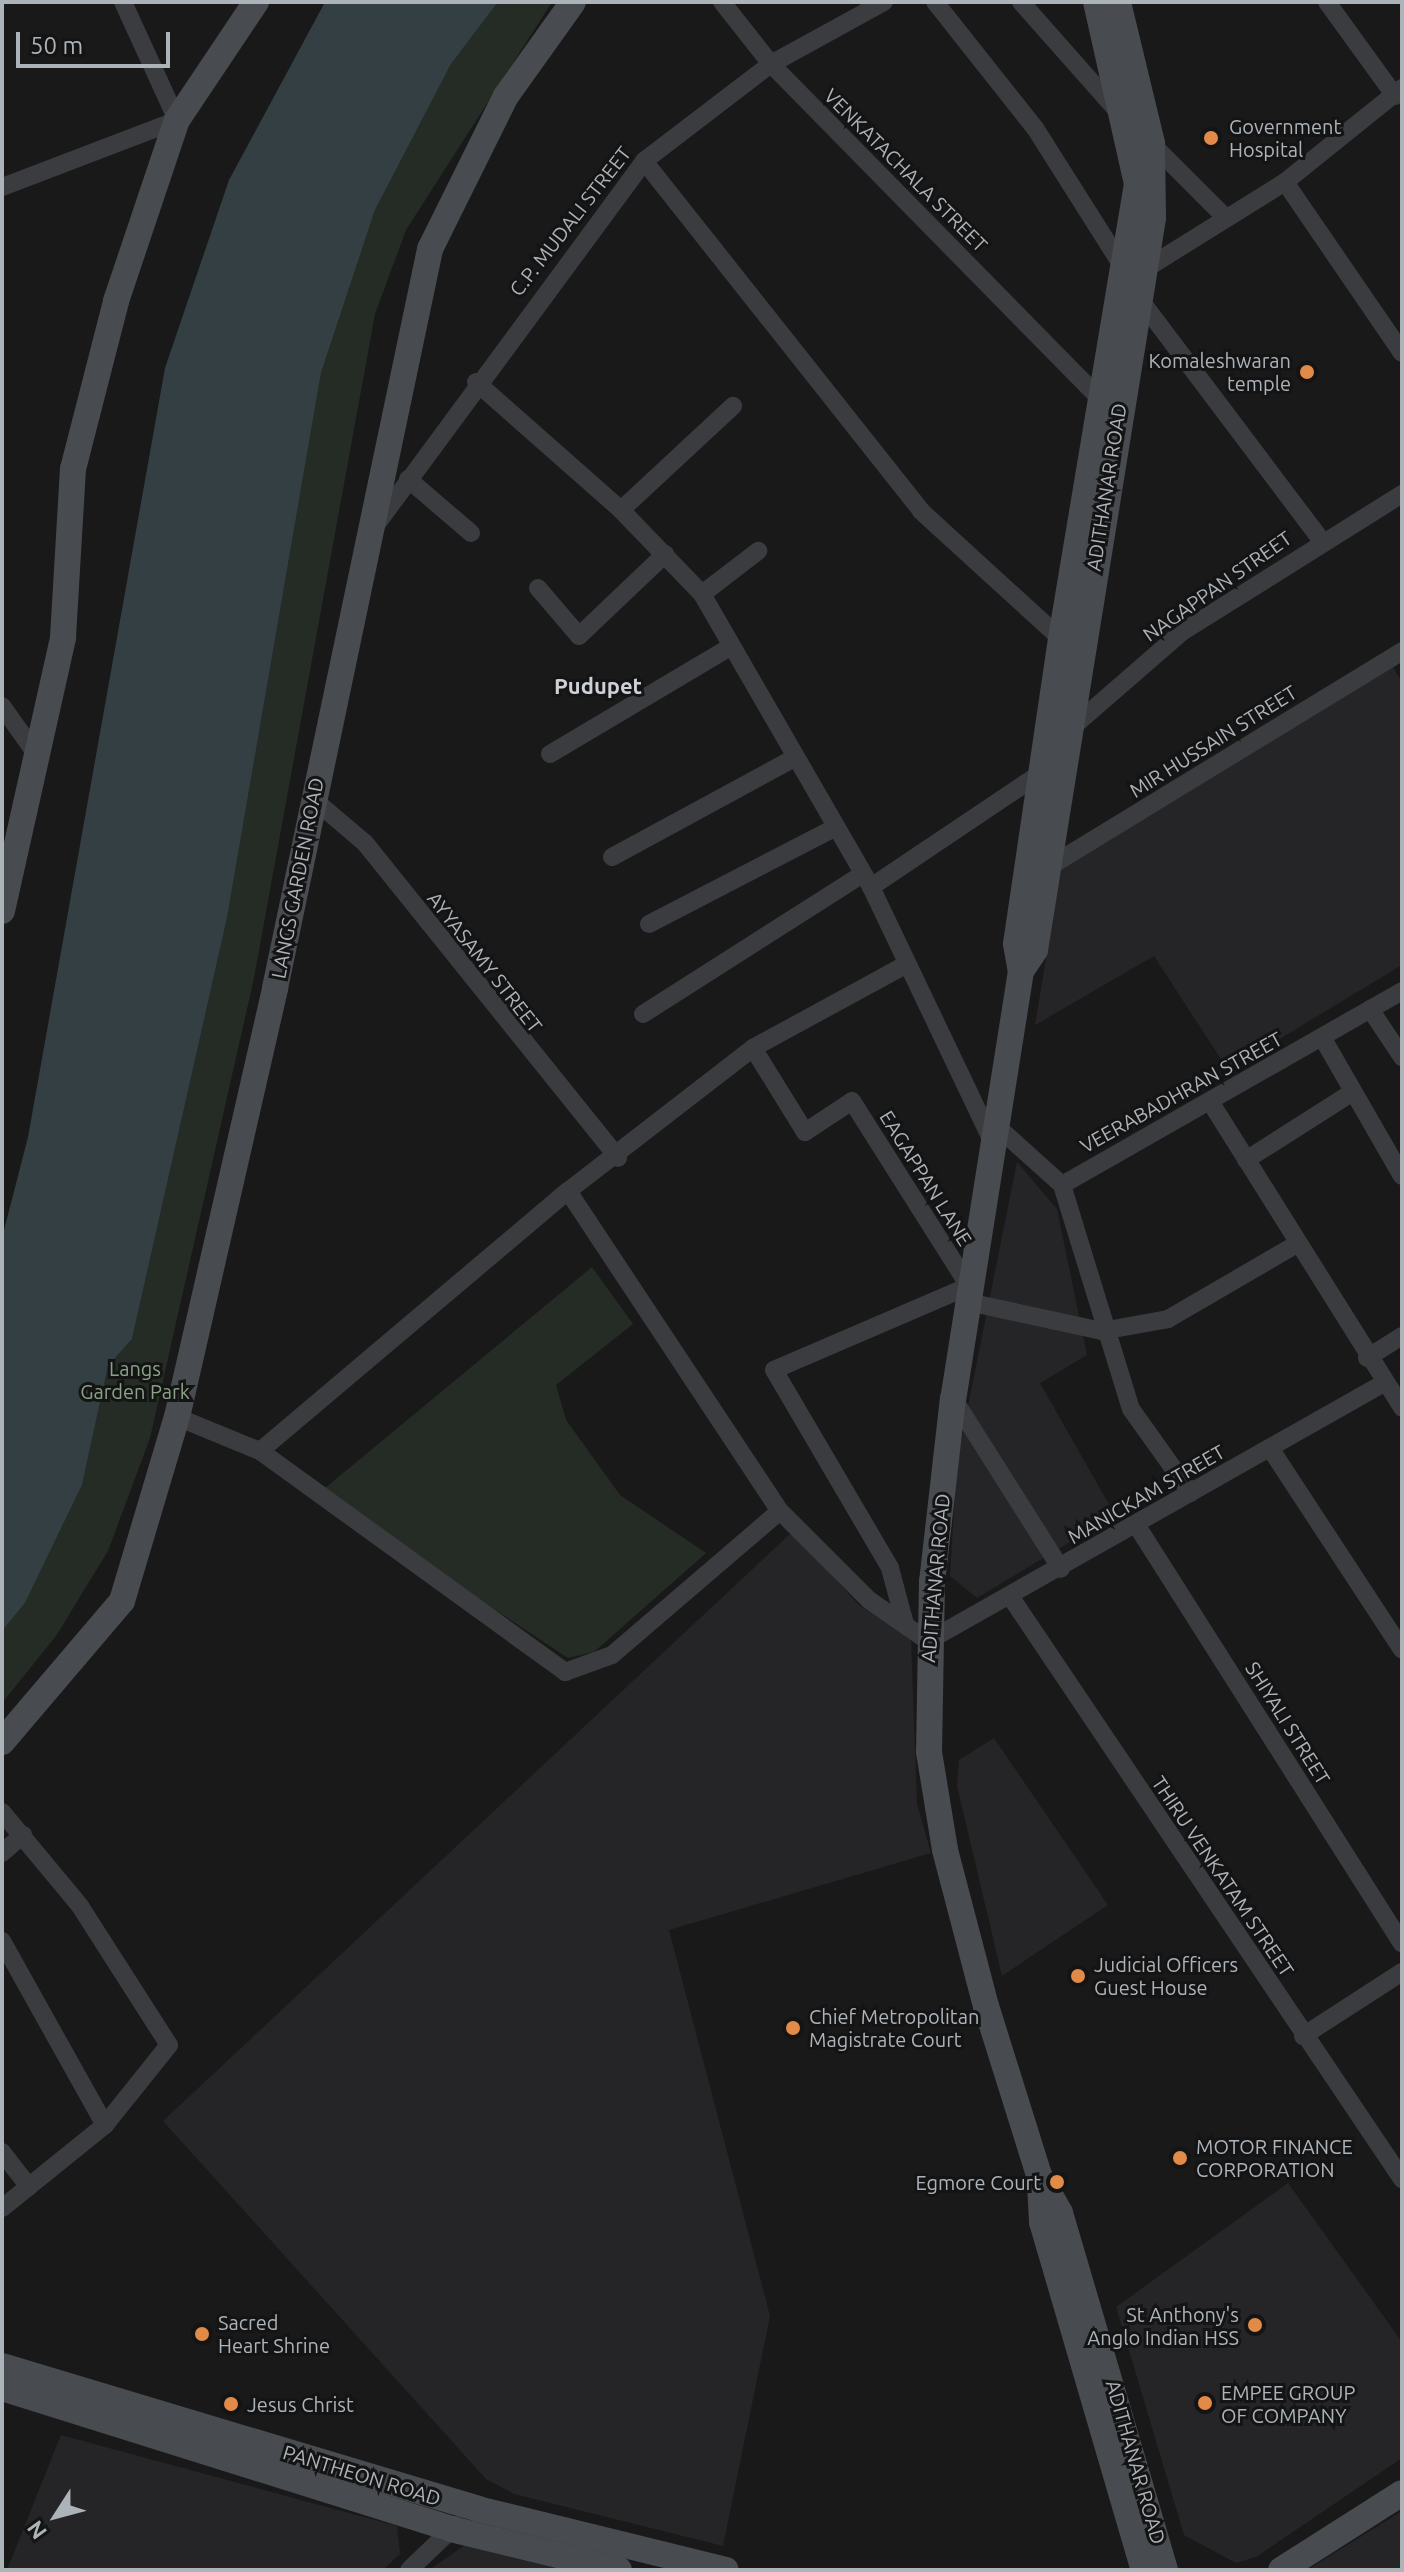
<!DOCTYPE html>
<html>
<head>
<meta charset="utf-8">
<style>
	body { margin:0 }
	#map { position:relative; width:1404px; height:2572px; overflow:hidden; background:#19191a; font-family:Ubuntu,sans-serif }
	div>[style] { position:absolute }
	.built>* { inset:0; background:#252527 }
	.green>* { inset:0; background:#252c25 }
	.water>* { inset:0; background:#333f42 }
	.street>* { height:18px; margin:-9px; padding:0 9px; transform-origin:9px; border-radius:9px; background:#3a3c3f }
	.secondary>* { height:26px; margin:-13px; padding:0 13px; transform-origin:13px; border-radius:13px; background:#484b4f }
	.dots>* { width:22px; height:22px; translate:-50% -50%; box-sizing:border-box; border:4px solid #141415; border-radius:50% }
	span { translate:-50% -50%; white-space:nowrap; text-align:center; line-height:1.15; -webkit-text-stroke:6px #141415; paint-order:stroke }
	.poi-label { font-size:20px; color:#acb3b9 }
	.left { translate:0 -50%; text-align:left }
	.right { translate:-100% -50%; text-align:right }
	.street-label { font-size:20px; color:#acb3b9 }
	.park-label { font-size:20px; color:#8aa285 }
	.neighbourhood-label { font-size:22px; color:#cdd1d5; font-weight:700 }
	.frame { position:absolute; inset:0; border:4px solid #acb3b9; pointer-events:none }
	.north { position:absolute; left:16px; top:2476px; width:80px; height:80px; -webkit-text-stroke:6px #141415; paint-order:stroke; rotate:234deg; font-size:22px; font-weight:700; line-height:32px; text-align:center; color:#acb3b9 }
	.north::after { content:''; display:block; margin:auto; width:28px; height:36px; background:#acb3b9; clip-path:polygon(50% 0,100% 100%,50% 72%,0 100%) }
	.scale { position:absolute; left:16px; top:32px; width:154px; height:36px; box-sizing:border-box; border:4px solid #acb3b9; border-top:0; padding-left:10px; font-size:24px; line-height:28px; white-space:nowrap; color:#acb3b9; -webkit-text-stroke:6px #141415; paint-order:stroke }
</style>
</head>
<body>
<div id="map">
	<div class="built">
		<i style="clip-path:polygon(1391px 664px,1402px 682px,1402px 965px,1228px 1070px,1154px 956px,1035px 1025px,1062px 862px)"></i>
		<i style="clip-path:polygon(1017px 1162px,1057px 1209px,1087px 1355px,1040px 1383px,1115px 1515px,977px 1598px,950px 1576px,957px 1461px)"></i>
		<i style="clip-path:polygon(792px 1532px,859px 1605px,911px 1638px,917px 1804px,931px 1853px,669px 1930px,770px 2316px,723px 2546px,514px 2494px,486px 2479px,163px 2121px)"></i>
		<i style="clip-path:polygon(994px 1738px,1108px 1905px,1002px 1976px,957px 1786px,959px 1760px)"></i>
		<i style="clip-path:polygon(1288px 2183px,1402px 2342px,1402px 2458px,1256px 2557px,1236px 2563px,1184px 2535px,1116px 2307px)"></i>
		<i style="clip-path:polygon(61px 2435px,397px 2526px,400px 2554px,383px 2570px,7px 2570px)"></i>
		<i style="clip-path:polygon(1402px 2511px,1402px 2570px,1307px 2570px)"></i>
		<i style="clip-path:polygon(468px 2543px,573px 2570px,429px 2570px)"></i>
	</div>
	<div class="green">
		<i style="clip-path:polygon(498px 2px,552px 2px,406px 230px,375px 314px,254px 978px,150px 1438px,108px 1551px,56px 1636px,2px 1703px,2px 1631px,25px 1603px,82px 1485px,108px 1366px,132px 1339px,227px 918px,321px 373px,375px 210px,451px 64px)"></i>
		<i style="clip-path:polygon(592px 1267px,633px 1324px,556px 1385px,566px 1420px,620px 1495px,706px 1553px,594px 1652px,568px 1658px,319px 1493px)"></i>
	</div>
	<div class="water">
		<i style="clip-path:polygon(325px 2px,498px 2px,451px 64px,375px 210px,321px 373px,227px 918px,132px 1339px,108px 1366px,82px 1485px,25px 1603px,2px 1631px,2px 1238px,28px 1137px,165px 368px,229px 180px)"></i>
	</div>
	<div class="street">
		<i style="left:722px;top:2px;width:79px;rotate:51.7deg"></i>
		<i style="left:771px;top:64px;width:468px;rotate:45.5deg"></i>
		<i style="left:935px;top:2px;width:161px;rotate:51.6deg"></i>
		<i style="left:1035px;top:128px;width:167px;rotate:57.7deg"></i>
		<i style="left:1021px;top:2px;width:149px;rotate:48.5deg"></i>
		<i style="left:1327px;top:2px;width:116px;rotate:54.1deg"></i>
		<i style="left:1147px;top:139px;width:109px;rotate:45deg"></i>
		<i style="left:644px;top:161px;width:446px;rotate:51.6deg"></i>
		<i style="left:921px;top:511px;width:190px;rotate:42.4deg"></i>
		<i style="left:1285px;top:182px;width:207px;rotate:55.6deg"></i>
		<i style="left:2px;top:187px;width:187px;rotate:-20.9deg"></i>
		<i style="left:177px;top:120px;width:130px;rotate:-114.6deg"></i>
		<i style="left:1142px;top:271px;width:168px;rotate:-31.9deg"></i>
		<i style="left:1285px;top:182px;width:150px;rotate:-38.8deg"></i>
		<i style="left:1138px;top:297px;width:304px;rotate:53deg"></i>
		<i style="left:476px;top:382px;width:193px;rotate:41.4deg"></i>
		<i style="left:621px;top:510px;width:117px;rotate:46deg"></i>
		<i style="left:702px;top:594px;width:338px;rotate:60deg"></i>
		<i style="left:871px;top:887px;width:279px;rotate:64.5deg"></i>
		<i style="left:408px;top:479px;width:83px;rotate:40.6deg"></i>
		<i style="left:621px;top:510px;width:153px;rotate:-42.9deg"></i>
		<i style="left:376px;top:525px;width:452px;rotate:-53.6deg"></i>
		<i style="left:644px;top:161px;width:160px;rotate:-37.4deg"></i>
		<i style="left:771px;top:64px;width:129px;rotate:-28.8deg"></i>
		<i style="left:538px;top:588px;width:63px;rotate:49.5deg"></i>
		<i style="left:579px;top:636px;width:119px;rotate:-43.6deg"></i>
		<i style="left:702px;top:594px;width:71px;rotate:-37.5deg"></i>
		<i style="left:2px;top:706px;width:64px;rotate:54.6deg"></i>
		<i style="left:1068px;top:731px;width:151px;rotate:-41deg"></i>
		<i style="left:1182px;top:632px;width:260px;rotate:-32.1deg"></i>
		<i style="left:550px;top:754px;width:209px;rotate:-30.7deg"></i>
		<i style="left:312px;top:798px;width:70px;rotate:40.3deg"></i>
		<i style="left:365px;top:843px;width:404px;rotate:51.2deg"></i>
		<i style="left:612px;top:857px;width:209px;rotate:-28.5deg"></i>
		<i style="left:1047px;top:868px;width:416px;rotate:-31.4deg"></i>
		<i style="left:871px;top:887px;width:206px;rotate:-33.9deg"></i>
		<i style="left:649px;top:924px;width:211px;rotate:-27.4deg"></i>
		<i style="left:1370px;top:1009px;width:58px;rotate:56.3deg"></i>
		<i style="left:643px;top:1014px;width:261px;rotate:-32.5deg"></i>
		<i style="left:1322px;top:1037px;width:160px;rotate:60.1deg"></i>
		<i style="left:753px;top:1048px;width:99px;rotate:58.2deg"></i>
		<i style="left:805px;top:1132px;width:56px;rotate:-33.4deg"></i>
		<i style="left:852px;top:1101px;width:219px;rotate:57.7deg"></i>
		<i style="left:969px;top:1286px;width:212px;rotate:156.7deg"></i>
		<i style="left:774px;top:1370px;width:229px;rotate:59.6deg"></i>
		<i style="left:890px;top:1568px;width:58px;rotate:75deg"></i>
		<i style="left:1211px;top:1103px;width:360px;rotate:57.9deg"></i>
		<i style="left:993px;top:1123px;width:93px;rotate:41.9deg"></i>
		<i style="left:1062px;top:1185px;width:234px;rotate:72.9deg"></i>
		<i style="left:1131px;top:1409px;width:103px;rotate:54.5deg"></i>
		<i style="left:1246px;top:1160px;width:125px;rotate:-32.5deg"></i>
		<i style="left:1062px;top:1185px;width:391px;rotate:-29.7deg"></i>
		<i style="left:568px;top:1191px;width:384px;rotate:56.5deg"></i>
		<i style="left:780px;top:1511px;width:126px;rotate:45deg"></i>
		<i style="left:869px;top:1600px;width:72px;rotate:34.8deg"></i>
		<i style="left:928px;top:1641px;width:524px;rotate:-29.5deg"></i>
		<i style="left:968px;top:1302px;width:137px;rotate:12.2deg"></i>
		<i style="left:1102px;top:1331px;width:67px;rotate:-10.3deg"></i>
		<i style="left:1168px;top:1319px;width:149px;rotate:-30.2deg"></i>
		<i style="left:1367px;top:1358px;width:41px;rotate:-32.2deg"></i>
		<i style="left:953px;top:1398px;width:202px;rotate:57.7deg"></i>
		<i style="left:177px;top:1417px;width:90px;rotate:22.3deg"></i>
		<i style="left:260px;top:1451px;width:377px;rotate:35.9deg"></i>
		<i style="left:565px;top:1672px;width:50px;rotate:-19.9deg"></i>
		<i style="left:612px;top:1655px;width:221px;rotate:-40.6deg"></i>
		<i style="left:1270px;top:1448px;width:241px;rotate:56.8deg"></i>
		<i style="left:260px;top:1451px;width:403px;rotate:-40.2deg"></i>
		<i style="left:568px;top:1191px;width:234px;rotate:-37.7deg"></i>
		<i style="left:753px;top:1048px;width:175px;rotate:-28.6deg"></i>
		<i style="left:1137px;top:1526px;width:494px;rotate:57.6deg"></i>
		<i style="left:1010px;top:1596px;width:703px;rotate:56.08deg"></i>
		<i style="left:2px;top:1812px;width:122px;rotate:50.3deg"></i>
		<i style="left:80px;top:1906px;width:165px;rotate:57.4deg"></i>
		<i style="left:169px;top:2045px;width:102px;rotate:128.7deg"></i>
		<i style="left:105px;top:2125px;width:132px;rotate:141.1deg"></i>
		<i style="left:2px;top:1853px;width:28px;rotate:-41deg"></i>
		<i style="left:2px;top:1941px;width:211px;rotate:60.8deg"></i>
		<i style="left:1303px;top:2036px;width:118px;rotate:-32.9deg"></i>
		<i style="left:2px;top:2152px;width:44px;rotate:52.4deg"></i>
		<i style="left:409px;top:2570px;width:65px;rotate:-43.8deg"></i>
	</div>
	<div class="secondary">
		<i style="left:1096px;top:2px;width:187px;rotate:77.3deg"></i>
		<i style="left:1137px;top:184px;width:461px;rotate:99.5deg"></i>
		<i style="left:1061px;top:639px;width:308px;rotate:98.4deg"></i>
		<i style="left:1016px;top:944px;width:27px;rotate:80deg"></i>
		<i style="left:1021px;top:971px;width:432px;rotate:99deg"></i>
		<i style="left:953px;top:1398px;width:184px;rotate:96.5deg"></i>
		<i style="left:932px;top:1581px;width:171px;rotate:91deg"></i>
		<i style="left:929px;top:1752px;width:99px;rotate:80.7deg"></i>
		<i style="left:945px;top:1850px;width:161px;rotate:75.3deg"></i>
		<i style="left:986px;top:2006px;width:177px;rotate:72.6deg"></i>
		<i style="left:1039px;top:2175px;width:43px;rotate:61.1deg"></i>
		<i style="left:1060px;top:2213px;width:372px;rotate:73.6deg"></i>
		<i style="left:2px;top:911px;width:281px;rotate:-77.4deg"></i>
		<i style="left:63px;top:637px;width:168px;rotate:-86.6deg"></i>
		<i style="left:73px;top:469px;width:173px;rotate:-75.6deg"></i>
		<i style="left:116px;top:301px;width:191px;rotate:-71.4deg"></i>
		<i style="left:177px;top:120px;width:142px;rotate:-56.2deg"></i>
		<i style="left:1021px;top:971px;width:25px;rotate:-56deg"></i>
		<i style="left:1035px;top:950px;width:741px;rotate:-80.84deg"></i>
		<i style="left:1153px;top:218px;width:75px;rotate:-90.8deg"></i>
		<i style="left:1152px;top:143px;width:145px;rotate:-103.6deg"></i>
		<i style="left:2px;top:1742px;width:185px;rotate:-49.6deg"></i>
		<i style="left:122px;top:1601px;width:192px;rotate:-73.4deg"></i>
		<i style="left:177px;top:1417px;width:440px;rotate:-77.1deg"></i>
		<i style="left:275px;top:988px;width:755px;rotate:-78.15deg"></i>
		<i style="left:430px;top:249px;width:171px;rotate:-63.6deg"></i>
		<i style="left:506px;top:96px;width:115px;rotate:-54.5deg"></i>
		<i style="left:1040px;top:2183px;width:39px;rotate:87deg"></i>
		<i style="left:1042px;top:2222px;width:363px;rotate:73.7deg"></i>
		<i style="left:2px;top:2366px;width:497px;rotate:16.7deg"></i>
		<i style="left:478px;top:2509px;width:255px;rotate:13.8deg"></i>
		<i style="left:2px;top:2388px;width:471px;rotate:17.4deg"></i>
		<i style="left:451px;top:2529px;width:173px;rotate:13.7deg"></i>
		<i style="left:1281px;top:2570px;width:143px;rotate:-32.5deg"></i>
	</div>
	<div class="dots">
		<i style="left:1211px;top:138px;background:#e28b49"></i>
		<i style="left:1307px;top:372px;background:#e28b49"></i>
		<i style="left:1078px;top:1976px;background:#e28b49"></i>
		<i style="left:793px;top:2028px;background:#e28b49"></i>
		<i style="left:1180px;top:2158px;background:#e28b49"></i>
		<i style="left:1057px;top:2182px;background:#e28b49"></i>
		<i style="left:1255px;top:2325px;background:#e28b49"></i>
		<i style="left:202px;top:2334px;background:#e28b49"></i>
		<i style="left:1205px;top:2403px;background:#e28b49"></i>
		<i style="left:231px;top:2404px;background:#e28b49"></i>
	</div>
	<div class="poi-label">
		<span class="left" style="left:1229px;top:138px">Government<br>Hospital</span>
		<span class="right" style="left:1291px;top:372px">Komaleshwaran<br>temple</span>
		<span class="left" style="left:1094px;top:1976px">Judicial Officers<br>Guest House</span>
		<span class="left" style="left:809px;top:2028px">Chief Metropolitan<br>Magistrate Court</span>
		<span class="left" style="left:1196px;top:2158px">MOTOR FINANCE<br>CORPORATION</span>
		<span class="right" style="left:1041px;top:2182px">Egmore Court</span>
		<span class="right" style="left:1239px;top:2326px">St Anthony's<br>Anglo Indian HSS</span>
		<span class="left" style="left:218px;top:2334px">Sacred<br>Heart Shrine</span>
		<span class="left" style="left:1221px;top:2404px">EMPEE GROUP<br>OF COMPANY</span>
		<span class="left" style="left:247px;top:2404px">Jesus Christ</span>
	</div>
	<div class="street-label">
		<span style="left:906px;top:170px;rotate:45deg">VENKATACHALA STREET</span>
		<span style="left:570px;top:221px;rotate:-52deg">C.P. MUDALI STREET</span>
		<span style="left:1106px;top:487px;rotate:-81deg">ADITHANAR ROAD</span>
		<span style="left:1217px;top:586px;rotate:-35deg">NAGAPPAN STREET</span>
		<span style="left:1213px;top:741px;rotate:-32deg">MIR HUSSAIN STREET</span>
		<span style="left:297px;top:878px;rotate:-79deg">LANGS GARDEN ROAD</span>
		<span style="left:485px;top:962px;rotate:52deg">AYYASAMY STREET</span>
		<span style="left:1181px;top:1092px;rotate:-29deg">VEERABADHRAN STREET</span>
		<span style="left:926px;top:1178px;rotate:58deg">EAGAPPAN LANE</span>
		<span style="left:1146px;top:1494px;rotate:-30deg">MANICKAM STREET</span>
		<span style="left:935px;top:1578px;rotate:-85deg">ADITHANAR ROAD</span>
		<span style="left:1288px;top:1723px;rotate:58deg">SHIYALI STREET</span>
		<span style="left:1223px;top:1876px;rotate:56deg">THIRU VENKATAM STREET</span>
		<span style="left:1136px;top:2462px;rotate:74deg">ADITHANAR ROAD</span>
		<span style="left:362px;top:2475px;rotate:17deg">PANTHEON ROAD</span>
	</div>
	<div class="park-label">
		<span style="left:135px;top:1380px">Langs<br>Garden Park</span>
	</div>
	<div class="neighbourhood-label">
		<span style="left:598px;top:686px">Pudupet</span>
	</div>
	<div class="frame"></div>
	<div class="north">N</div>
	<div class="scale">50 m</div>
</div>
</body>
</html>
